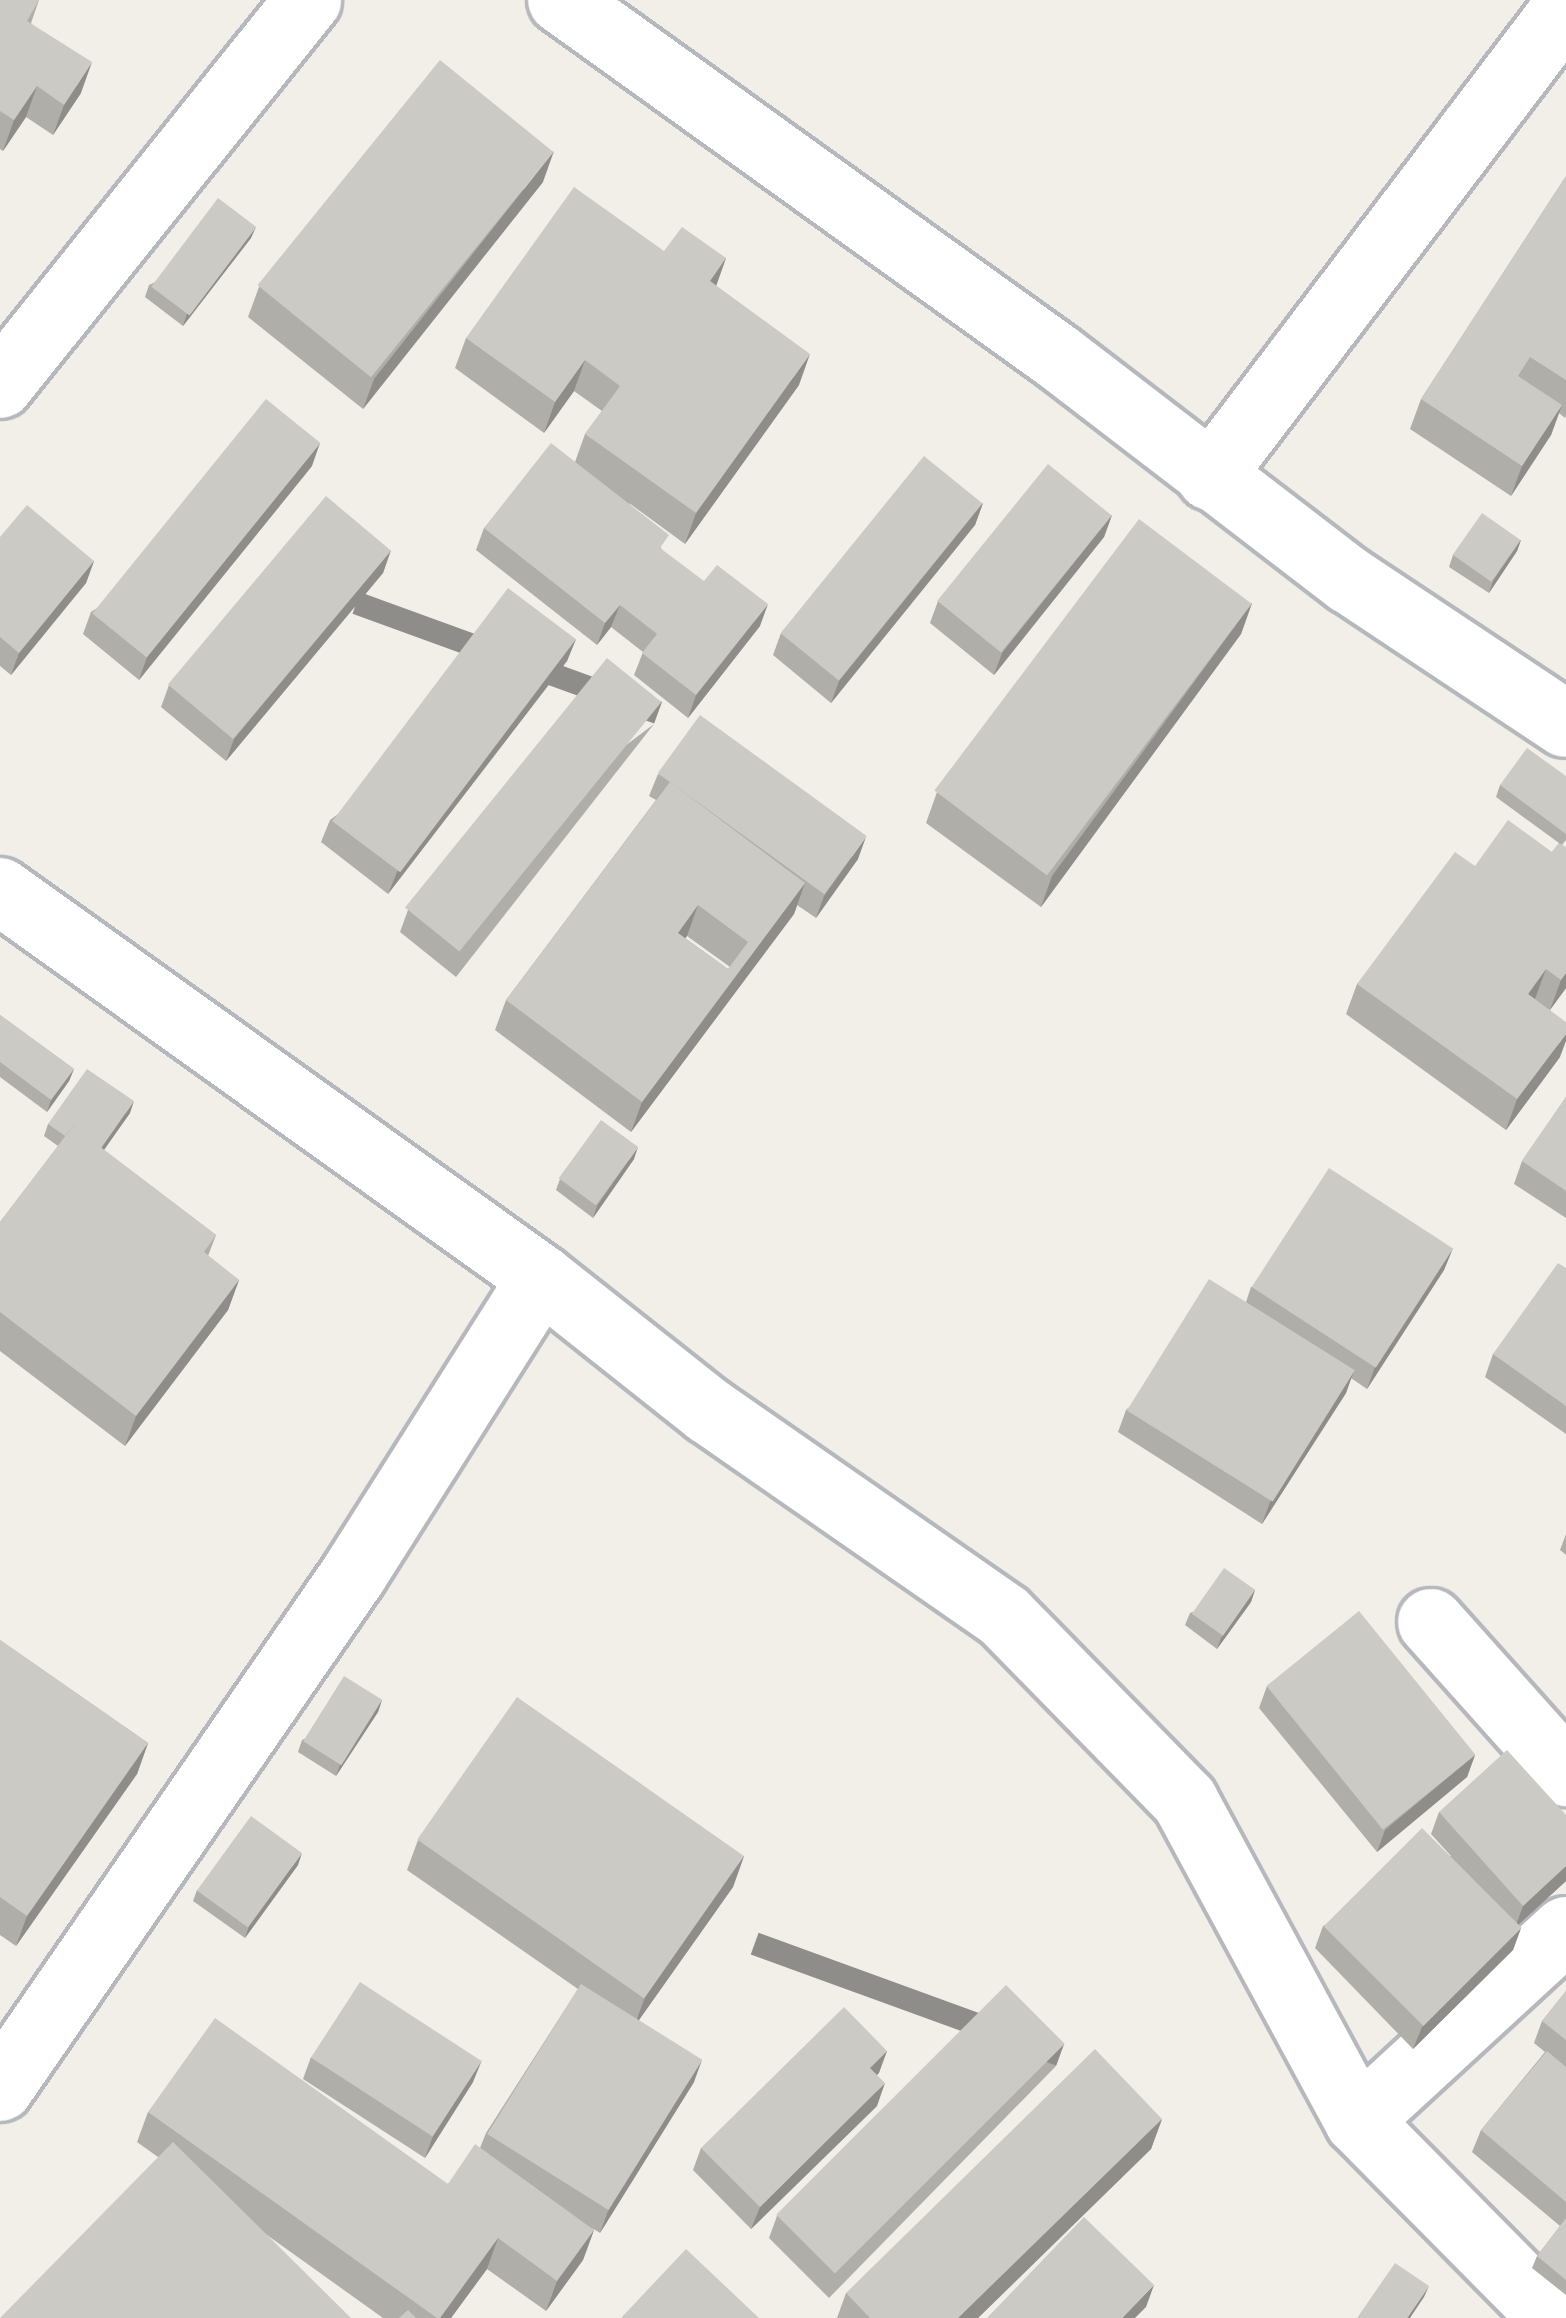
<!DOCTYPE html>
<html>
<head>
<meta charset="utf-8">
<style>
	body { margin:0 }
	#map { position:relative; width:1566px; height:2318px; overflow:hidden; background:#f1efe8; font-family:"Open Sans",sans-serif }
	div>[style] { position:absolute }
	.roads { filter:drop-shadow(3px 0 #b5b8bc) drop-shadow(-3px 0 #b5b8bc) drop-shadow(0 3px #b5b8bc) drop-shadow(0 -3px #b5b8bc) }
	.street>* { height:66px; margin:-33px; padding:0 33px; transform-origin:33px; border-radius:33px; background:#fff }
	.wall>* { inset:0; background:#afaea9 }
	.shaded-wall>* { inset:0; background:#8f8d8a; transform-origin:0 0 }
	.building>* { inset:0; background:#cccac5; transform-origin:0 0 }
	span { translate:-50% -50%; white-space:nowrap; text-align:center; line-height:1.15; -webkit-text-stroke:9px #fff; paint-order:stroke }
</style>
</head>
<body>
<div id="map">
	<div class="roads">
		<div class="street">
			<i style="left:561px;top:0;width:612px;rotate:35.69deg"></i>
			<i style="left:1058px;top:357px;width:367px;rotate:37.5deg"></i>
			<i style="left:1349px;top:580px;width:260px;rotate:33.6deg"></i>
			<i style="left:0;top:385px;width:493px;rotate:-51.3deg"></i>
			<i style="left:1210px;top:477px;width:589px;rotate:-52.8deg"></i>
			<i style="left:0;top:891px;width:665px;rotate:35.58deg"></i>
			<i style="left:541px;top:1278px;width:214px;rotate:38.4deg"></i>
			<i style="left:709px;top:1411px;width:359px;rotate:34.8deg"></i>
			<i style="left:1004px;top:1616px;width:259px;rotate:45.6deg"></i>
			<i style="left:1185px;top:1801px;width:364px;rotate:61.6deg"></i>
			<i style="left:1358px;top:2121px;width:277px;rotate:45.3deg"></i>
			<i style="left:1431px;top:1622px;width:203px;rotate:48.2deg"></i>
			<i style="left:0;top:2088px;width:624px;rotate:-55.44deg"></i>
			<i style="left:354px;top:1574px;width:350px;rotate:-57.7deg"></i>
			<i style="left:1358px;top:2121px;width:282px;rotate:-42.6deg"></i>
		</div>
	</div>
	<div class="wall">
		<i style="clip-path:polygon(0 0,39px 0,31px 23px,81px 93px,53px 135px,26px 117px,3px 151px,0 149px)"></i>
		<i style="clip-path:polygon(1566px 176px,1566px 416px,1565px 418px,1559px 413px,1551px 435px,1511px 496px,1410px 429px,1421px 399px)"></i>
		<i style="clip-path:polygon(543px 182px,363px 409px,248px 317px,259px 287px)"></i>
		<i style="clip-path:polygon(251px 238px,183px 326px,145px 297px,149px 285px)"></i>
		<i style="clip-path:polygon(664px 251px,726px 258px,716px 286px,799px 385px,685px 544px,629px 503px,663px 551px,760px 626px,688px 718px,634px 675px,643px 652px,611px 627px,597px 645px,476px 550px,484px 528px,575px 462px,585px 434px,602px 411px,574px 391px,544px 433px,455px 368px,466px 338px)"></i>
		<i style="clip-path:polygon(312px 466px,139px 680px,83px 634px,91px 612px)"></i>
		<i style="clip-path:polygon(983px 503px,975px 525px,831px 703px,773px 655px,781px 633px)"></i>
		<i style="clip-path:polygon(1112px 515px,1104px 537px,994px 675px,930px 623px,938px 601px)"></i>
		<i style="clip-path:polygon(0 537px,94px 561px,86px 583px,11px 675px,0 666px)"></i>
		<i style="clip-path:polygon(1521px 540px,1517px 551px,1489px 593px,1449px 567px,1453px 555px)"></i>
		<i style="clip-path:polygon(391px 550px,383px 573px,226px 761px,161px 707px,169px 685px)"></i>
		<i style="clip-path:polygon(1252px 603px,1241px 634px,1041px 907px,926px 823px,937px 792px)"></i>
		<i style="clip-path:polygon(576px 639px,567px 661px,388px 894px,321px 842px,330px 820px)"></i>
		<i style="clip-path:polygon(654px 724px,456px 977px,400px 932px,408px 910px)"></i>
		<i style="clip-path:polygon(evenodd,658px 774px,858px 859px,816px 918px,797px 905px,794px 914px,631px 1132px,495px 1030px,506px 1000px,656px 800px,649px 796px,658px 774px,687px 936px,730px 967px,728px 969px,685px 938px,687px 936px)"></i>
		<i style="clip-path:polygon(1566px 776px,1566px 840px,1562px 845px,1566px 988px,1550px 1010px,1560px 1057px,1506px 1130px,1346px 1014px,1357px 984px,1475px 866px,1552px 852px,1559px 843px,1496px 797px,1500px 785px)"></i>
		<i style="clip-path:polygon(0 1015px,74px 1069px,69px 1081px,47px 1112px,0 1077px)"></i>
		<i style="clip-path:polygon(1566px 1097px,1566px 1218px,1514px 1184px,1522px 1161px)"></i>
		<i style="clip-path:polygon(130px 1113px,104px 1150px,216px 1235px,208px 1256px,239px 1280px,228px 1310px,125px 1446px,0 1351px,0 1222px,58px 1146px,44px 1136px,48px 1124px)"></i>
		<i style="clip-path:polygon(634px 1159px,593px 1218px,556px 1190px,560px 1179px)"></i>
		<i style="clip-path:polygon(1453px 1248px,1444px 1270px,1367px 1389px,1351px 1378px,1346px 1393px,1262px 1524px,1118px 1432px,1126px 1410px,1246px 1302px,1251px 1287px)"></i>
		<i style="clip-path:polygon(1566px 1268px,1566px 1434px,1485px 1377px,1493px 1354px)"></i>
		<i style="clip-path:polygon(1566px 1534px,1566px 1555px,1560px 1550px)"></i>
		<i style="clip-path:polygon(1255px 1590px,1251px 1602px,1217px 1649px,1185px 1625px,1190px 1613px)"></i>
		<i style="clip-path:polygon(0 1640px,148px 1743px,137px 1774px,16px 1946px,0 1935px)"></i>
		<i style="clip-path:polygon(1267px 1686px,1475px 1755px,1467px 1777px,1377px 1852px,1259px 1708px)"></i>
		<i style="clip-path:polygon(382px 1700px,378px 1712px,336px 1776px,298px 1752px,302px 1740px)"></i>
		<i style="clip-path:polygon(1439px 1812px,1566px 1815px,1566px 1881px,1518px 1925px,1521px 1928px,1513px 1950px,1413px 2049px,1315px 1948px,1323px 1926px,1451px 1856px,1431px 1834px)"></i>
		<i style="clip-path:polygon(418px 1840px,744px 1856px,733px 1887px,639px 2020px,694px 2082px,600px 2233px,592px 2228px,594px 2230px,583px 2260px,546px 2311px,487px 2269px,451px 2318px,383px 2318px,137px 2142px,148px 2112px,448px 2184px,480px 2148px,486px 2133px,578px 1989px,407px 1870px)"></i>
		<i style="clip-path:polygon(298px 1865px,245px 1938px,193px 1901px,197px 1890px)"></i>
		<i style="clip-path:polygon(1566px 1991px,1566px 2295px,1532px 2268px,1537px 2256px,1560px 2226px,1472px 2152px,1481px 2130px,1545px 2052px,1534px 2043px,1542px 2021px)"></i>
		<i style="clip-path:polygon(1064px 2044px,1056px 2066px,829px 2298px,769px 2238px,777px 2216px)"></i>
		<i style="clip-path:polygon(887px 2051px,877px 2075px,877px 2106px,751px 2229px,693px 2170px,701px 2148px)"></i>
		<i style="clip-path:polygon(311px 2057px,473px 2082px,425px 2158px,303px 2079px)"></i>
		<i style="clip-path:polygon(1162px 2119px,1151px 2149px,978px 2318px,837px 2318px,846px 2293px)"></i>
	</div>
	<div class="shaded-wall">
		<i style="clip-path:polygon(92px 62px,81px 93px,53px 135px,64px 105px)"></i>
		<i style="clip-path:polygon(37px 86px,26px 117px,3px 151px,14px 120px)"></i>
		<i style="clip-path:polygon(554px 151px,543px 182px,363px 409px,374px 379px)"></i>
		<i style="clip-path:polygon(256px 227px,251px 238px,183px 326px,187px 314px)"></i>
		<i style="clip-path:polygon(726px 258px,715px 289px,710px 281px)"></i>
		<i style="clip-path:polygon(810px 354px,799px 385px,685px 544px,696px 513px)"></i>
		<i style="clip-path:polygon(585px 360px,574px 391px,544px 433px,555px 402px)"></i>
		<i style="clip-path:polygon(1562px 405px,1551px 435px,1511px 496px,1522px 466px)"></i>
		<i style="clip-path:polygon(320px 443px,312px 466px,139px 680px,147px 657px)"></i>
		<i style="clip-path:polygon(983px 503px,975px 525px,831px 703px,839px 681px)"></i>
		<i style="clip-path:polygon(1112px 515px,1104px 537px,994px 675px,1002px 653px)"></i>
		<i style="clip-path:polygon(1521px 540px,1517px 551px,1489px 593px,1493px 581px)"></i>
		<i style="clip-path:polygon(391px 550px,383px 573px,226px 761px,234px 739px)"></i>
		<i style="clip-path:polygon(94px 561px,86px 583px,11px 675px,19px 653px)"></i>
		<i style="clip-path:polygon(1252px 603px,1241px 634px,1041px 907px,1052px 876px)"></i>
		<i style="clip-path:polygon(768px 604px,760px 626px,688px 718px,696px 695px)"></i>
		<i style="clip-path:polygon(620px 605px,611px 627px,597px 645px,605px 623px)"></i>
		<i style="clip-path:polygon(576px 639px,567px 661px,388px 894px,397px 872px)"></i>
		<i style="left:662px;top:702px;width:23px;height:321px;rotate:110deg"></i>
		<i style="clip-path:polygon(866px 837px,858px 859px,816px 918px,824px 896px)"></i>
		<i style="clip-path:polygon(805px 883px,794px 914px,631px 1132px,642px 1102px)"></i>
		<i style="clip-path:polygon(698px 905px,687px 936px,667px 963px,678px 933px)"></i>
		<i style="clip-path:polygon(1546px 969px,1535px 999px,1528px 994px)"></i>
		<i style="clip-path:polygon(1566px 973px,1566px 988px,1550px 1010px,1561px 980px)"></i>
		<i style="clip-path:polygon(1566px 1034px,1566px 1041px,1560px 1057px,1506px 1130px,1517px 1099px)"></i>
		<i style="clip-path:polygon(74px 1069px,69px 1081px,47px 1112px,51px 1100px)"></i>
		<i style="clip-path:polygon(134px 1101px,130px 1113px,91px 1168px,95px 1157px)"></i>
		<i style="clip-path:polygon(638px 1147px,634px 1159px,593px 1218px,597px 1206px)"></i>
		<i style="clip-path:polygon(1453px 1248px,1444px 1270px,1367px 1389px,1375px 1367px)"></i>
		<i style="clip-path:polygon(239px 1280px,228px 1310px,125px 1446px,136px 1416px)"></i>
		<i style="clip-path:polygon(1354px 1371px,1346px 1393px,1262px 1524px,1270px 1502px)"></i>
		<i style="clip-path:polygon(1255px 1590px,1251px 1602px,1217px 1649px,1221px 1638px)"></i>
		<i style="clip-path:polygon(382px 1700px,378px 1712px,336px 1776px,340px 1765px)"></i>
		<i style="clip-path:polygon(148px 1743px,137px 1774px,16px 1946px,27px 1916px)"></i>
		<i style="clip-path:polygon(1475px 1755px,1467px 1777px,1377px 1852px,1385px 1830px)"></i>
		<i style="clip-path:polygon(302px 1853px,298px 1865px,245px 1938px,249px 1926px)"></i>
		<i style="clip-path:polygon(744px 1856px,733px 1887px,634px 2027px,645px 1997px)"></i>
		<i style="clip-path:polygon(1566px 1866px,1566px 1881px,1515px 1928px,1523px 1906px)"></i>
		<i style="clip-path:polygon(1521px 1928px,1513px 1950px,1413px 2049px,1422px 2027px)"></i>
		<i style="left:1064px;top:2044px;width:23px;height:325px;rotate:110deg"></i>
		<i style="clip-path:polygon(887px 2051px,879px 2073px,862px 2090px,870px 2068px)"></i>
		<i style="clip-path:polygon(482px 2060px,473px 2082px,425px 2158px,433px 2136px)"></i>
		<i style="clip-path:polygon(702px 2060px,694px 2082px,600px 2233px,608px 2211px)"></i>
		<i style="clip-path:polygon(885px 2083px,877px 2106px,751px 2229px,760px 2207px)"></i>
		<i style="clip-path:polygon(1162px 2119px,1151px 2149px,978px 2318px,958px 2318px)"></i>
		<i style="clip-path:polygon(594px 2230px,583px 2260px,546px 2311px,557px 2281px)"></i>
		<i style="clip-path:polygon(498px 2238px,487px 2269px,451px 2318px,440px 2318px)"></i>
		<i style="clip-path:polygon(1154px 2285px,1146px 2307px,1135px 2318px,1122px 2318px)"></i>
		<i style="clip-path:polygon(1429px 2286px,1424px 2297px,1410px 2318px,1407px 2318px)"></i>
	</div>
	<div class="building">
		<i style="clip-path:polygon(0 0,39px 0,27px 21px,92px 62px,64px 105px,37px 86px,14px 120px,0 111px)"></i>
		<i style="left:440px;top:60px;width:146px;height:290px;rotate:39deg"></i>
		<i style="clip-path:polygon(1566px 176px,1566px 380px,1530px 357px,1518px 376px,1562px 405px,1522px 466px,1421px 399px)"></i>
		<i style="clip-path:polygon(574px 187px,664px 251px,682px 227px,726px 258px,710px 281px,810px 354px,696px 513px,585px 434px,620px 386px,585px 360px,555px 402px,466px 338px)"></i>
		<i style="left:218px;top:198px;width:48px;height:111px;rotate:37deg"></i>
		<i style="left:266px;top:399px;width:70px;height:276px;rotate:39deg"></i>
		<i style="clip-path:polygon(551px 443px,669px 535px,660px 548px,704px 581px,717px 565px,768px 604px,696px 695px,642px 653px,657px 634px,620px 605px,605px 623px,484px 528px)"></i>
		<i style="left:924px;top:456px;width:75px;height:228px;rotate:39deg"></i>
		<i style="left:1048px;top:464px;width:82px;height:176px;rotate:39deg"></i>
		<i style="left:326px;top:496px;width:85px;height:246px;rotate:40deg"></i>
		<i style="clip-path:polygon(27px 505px,94px 561px,19px 653px,0 637px,0 537px)"></i>
		<i style="left:1482px;top:513px;width:47px;height:51px;rotate:35deg"></i>
		<i style="left:1139px;top:519px;width:141px;height:340px;rotate:37deg"></i>
		<i style="left:508px;top:588px;width:85px;height:292px;rotate:37deg"></i>
		<i style="left:607px;top:658px;width:70px;height:321px;rotate:39deg"></i>
		<i style="left:700px;top:715px;width:206px;height:72px;rotate:36deg"></i>
		<i style="clip-path:polygon(1527px 748px,1566px 776px,1566px 834px,1500px 785px)"></i>
		<i style="clip-path:polygon(evenodd,670px 782px,805px 883px,642px 1102px,506px 1000px,670px 782px,698px 905px,748px 942px,728px 969px,678px 933px,698px 905px)"></i>
		<i style="clip-path:polygon(1508px 820px,1552px 852px,1559px 843px,1566px 847px,1566px 973px,1561px 980px,1546px 969px,1528px 994px,1566px 1022px,1566px 1034px,1517px 1099px,1357px 984px,1455px 852px,1475px 866px)"></i>
		<i style="clip-path:polygon(0 1015px,74px 1069px,51px 1100px,0 1062px)"></i>
		<i style="clip-path:polygon(87px 1069px,134px 1101px,101px 1148px,73px 1126px,65px 1136px,48px 1124px)"></i>
		<i style="clip-path:polygon(1566px 1097px,1566px 1191px,1522px 1161px)"></i>
		<i style="left:601px;top:1120px;width:46px;height:72px;rotate:36deg"></i>
		<i style="clip-path:polygon(73px 1126px,216px 1235px,204px 1252px,239px 1280px,136px 1416px,0 1312px,0 1222px)"></i>
		<i style="left:1329px;top:1168px;width:148px;height:142px;rotate:33deg"></i>
		<i style="clip-path:polygon(1558px 1263px,1566px 1268px,1566px 1406px,1493px 1354px)"></i>
		<i style="left:1209px;top:1279px;width:172px;height:155px;rotate:32deg"></i>
		<i style="left:1224px;top:1568px;width:38px;height:56px;rotate:35deg"></i>
		<i style="left:1359px;top:1611px;width:185px;height:119px;rotate:51deg"></i>
		<i style="clip-path:polygon(0 1640px,148px 1743px,27px 1916px,0 1897px)"></i>
		<i style="left:344px;top:1676px;width:45px;height:77px;rotate:32deg"></i>
		<i style="left:517px;top:1697px;width:277px;height:174px;rotate:35deg"></i>
		<i style="clip-path:polygon(1507px 1750px,1566px 1815px,1566px 1866px,1523px 1906px,1439px 1812px)"></i>
		<i style="left:251px;top:1816px;width:63px;height:92px;rotate:36deg"></i>
		<i style="left:1422px;top:1828px;width:141px;height:139px;rotate:45deg"></i>
		<i style="left:360px;top:1982px;width:145px;height:90px;rotate:33deg"></i>
		<i style="left:581px;top:1984px;width:143px;height:177px;rotate:32deg"></i>
		<i style="left:1006px;top:1985px;width:83px;height:325px;rotate:45deg"></i>
		<i style="clip-path:polygon(1566px 1991px,1566px 2040px,1542px 2021px)"></i>
		<i style="clip-path:polygon(844px 2007px,887px 2051px,870px 2068px,885px 2083px,760px 2207px,701px 2148px)"></i>
		<i style="clip-path:polygon(215px 2018px,448px 2184px,475px 2144px,594px 2230px,557px 2281px,498px 2238px,440px 2318px,437px 2318px,148px 2112px)"></i>
		<i style="clip-path:polygon(1095px 2049px,1162px 2119px,958px 2318px,870px 2318px,846px 2293px)"></i>
		<i style="clip-path:polygon(1547px 2051px,1566px 2067px,1566px 2202px,1481px 2130px)"></i>
		<i style="clip-path:polygon(173px 2142px,351px 2318px,0 2318px)"></i>
		<i style="clip-path:polygon(1084px 2217px,1154px 2285px,1122px 2318px,987px 2318px)"></i>
		<i style="clip-path:polygon(1566px 2218px,1566px 2280px,1537px 2256px)"></i>
		<i style="clip-path:polygon(686px 2249px,759px 2318px,621px 2318px)"></i>
		<i style="clip-path:polygon(1395px 2263px,1429px 2286px,1407px 2318px,1357px 2318px)"></i>
		<i style="clip-path:polygon(408px 2310px,416px 2318px,399px 2318px)"></i>
	</div>
</div>
</body>
</html>
